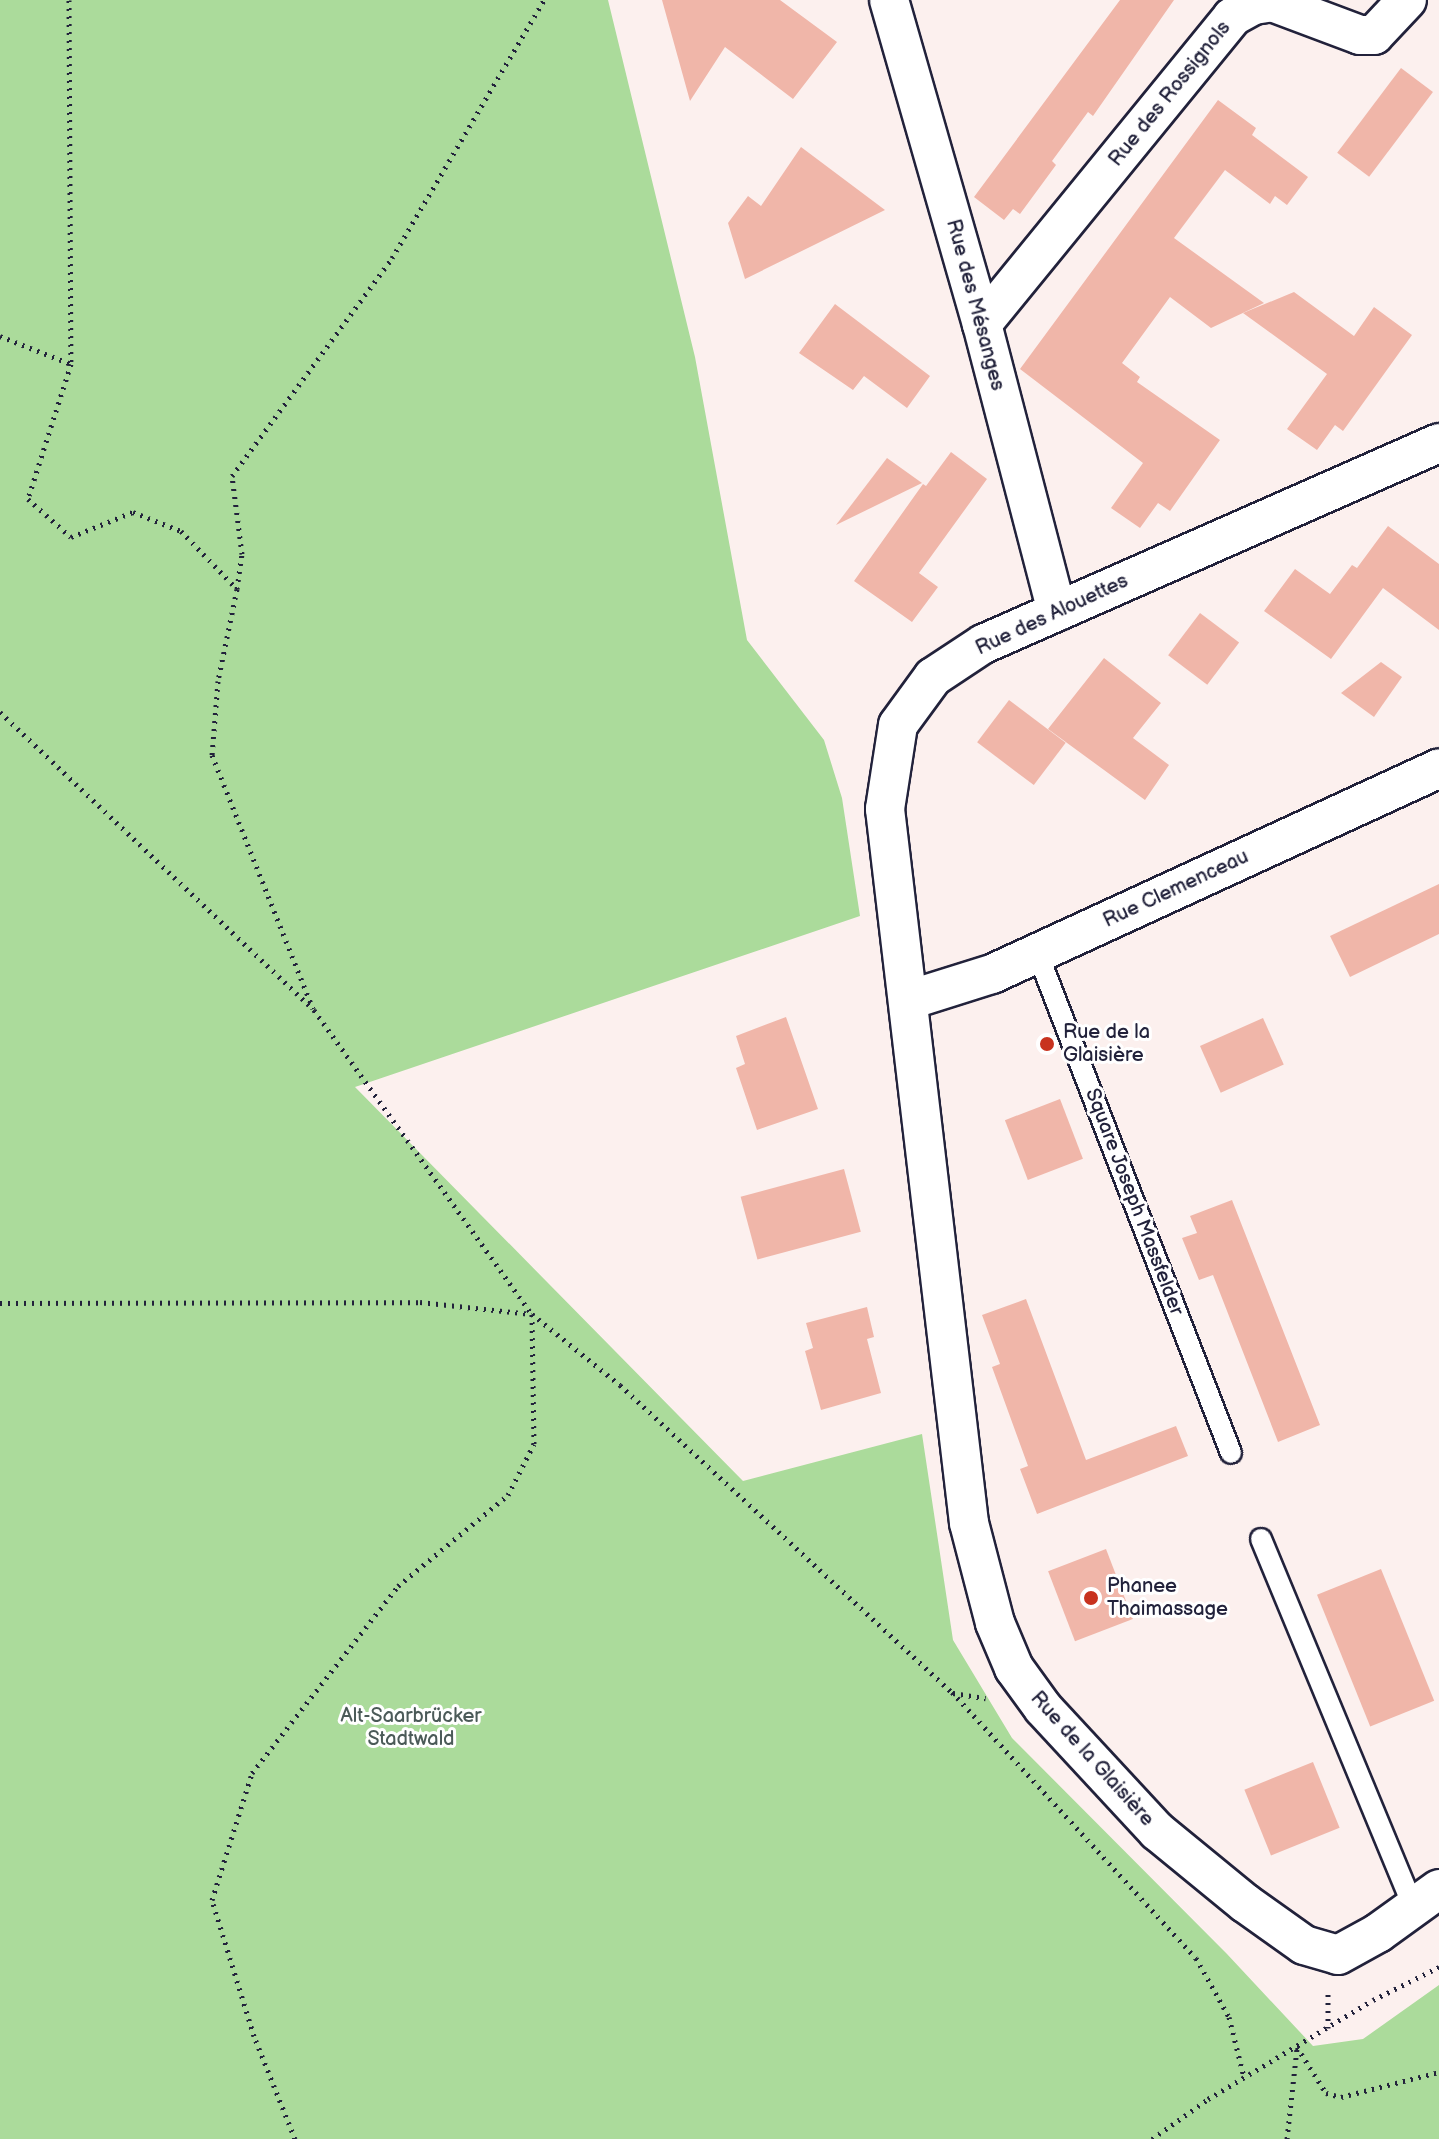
<!DOCTYPE html>
<html>
<head>
<meta charset="utf-8">
<style>
	body { margin:0 }
	#map { position:relative; width:1439px; height:2139px; overflow:hidden; background:#fcf0ee; font-family:"Balsamiq Sans",sans-serif }
	div>[style] { position:absolute }
	.green>* { inset:0; background:#abdb9b }
	.building>* { inset:0; background:#f0b6a9; transform-origin:0 0 }
	.path>* { height:5px; margin-top:-2.5px; transform-origin:0; background:repeating-linear-gradient(90deg,#22223b 0 2px,transparent 0 8px) }
	.roads { filter:drop-shadow(2px 0 #22223b) drop-shadow(-2px 0 #22223b) drop-shadow(0 2px #22223b) drop-shadow(0 -2px #22223b) }
	.service>* { height:20px; margin:-10px; padding:0 10px; transform-origin:10px; border-radius:10px; background:#fff }
	.minor>* { height:38px; margin:-19px; padding:0 19px; transform-origin:19px; border-radius:19px; background:#fff }
	.dots>* { width:22px; height:22px; translate:-50% -50%; box-sizing:border-box; border:4px solid #fff; border-radius:50% }
	span { translate:-50% -50%; white-space:nowrap; text-align:center; line-height:1.15; -webkit-text-stroke:6px #fff; paint-order:stroke }
	.street-label { font-size:20px; color:#22223b }
	.poi-label { font-size:20px; color:#22223b }
	.left { translate:0 -50%; text-align:left }
	.park-label { font-size:20px; color:#4b5a58 }
</style>
</head>
<body>
<div id="map">
	<div class="green">
		<i style="clip-path:polygon(0 0,608px 0,695px 357px,747px 640px,824px 740px,842px 798px,860px 916px,355px 1087px,743px 1481px,922px 1434px,953px 1640px,1012px 1738px,1227px 1954px,1313px 2046px,1363px 2039px,1439px 1985px,1439px 2139px,0 2139px)"></i>
	</div>
	<div class="building">
		<i style="clip-path:polygon(662px 0,780px 0,837px 42px,793px 99px,725px 47px,690px 101px)"></i>
		<i style="clip-path:polygon(1120px 0,1174px 0,1093px 116px,1088px 112px,1052px 161px,1056px 165px,1020px 214px,1013px 209px,1004px 220px,974px 197px)"></i>
		<i style="left:1401px;top:68px;width:40px;height:106px;rotate:37deg"></i>
		<i style="clip-path:polygon(1218px 100px,1256px 128px,1252px 135px,1308px 177px,1287px 205px,1275px 196px,1270px 204px,1225px 170px,1174px 238px,1264px 303px,1211px 328px,1170px 297px,1122px 363px,1140px 377px,1137px 382px,1220px 440px,1170px 511px,1158px 503px,1140px 528px,1111px 508px,1143px 463px,1020px 369px)"></i>
		<i style="clip-path:polygon(801px 147px,885px 210px,745px 279px,728px 223px,748px 196px,761px 206px)"></i>
		<i style="clip-path:polygon(1294px 292px,1354px 336px,1374px 307px,1412px 335px,1343px 431px,1335px 425px,1317px 450px,1287px 429px,1327px 374px,1243px 313px)"></i>
		<i style="clip-path:polygon(835px 304px,930px 376px,907px 408px,864px 376px,853px 390px,799px 353px)"></i>
		<i style="clip-path:polygon(951px 452px,987px 479px,919px 573px,938px 587px,912px 622px,854px 581px,923px 484px,926px 486px)"></i>
		<i style="clip-path:polygon(887px 458px,922px 483px,836px 525px)"></i>
		<i style="clip-path:polygon(1388px 526px,1439px 564px,1439px 630px,1383px 588px,1331px 659px,1264px 611px,1295px 569px,1330px 594px,1352px 565px,1357px 568px)"></i>
		<i style="left:1200px;top:613px;width:49px;height:53px;rotate:37deg"></i>
		<i style="clip-path:polygon(1104px 658px,1161px 703px,1133px 738px,1169px 765px,1145px 800px,1048px 729px)"></i>
		<i style="clip-path:polygon(1381px 662px,1402px 677px,1374px 717px,1341px 693px)"></i>
		<i style="left:1009px;top:700px;width:71px;height:53px;rotate:37deg"></i>
		<i style="clip-path:polygon(1439px 884px,1439px 934px,1350px 977px,1330px 936px)"></i>
		<i style="clip-path:polygon(786px 1017px,818px 1109px,757px 1130px,736px 1068px,745px 1064px,736px 1036px)"></i>
		<i style="left:1263px;top:1018px;width:51px;height:69px;rotate:66deg"></i>
		<i style="left:1060px;top:1099px;width:64px;height:59px;rotate:69deg"></i>
		<i style="left:844px;top:1169px;width:65px;height:107px;rotate:75deg"></i>
		<i style="clip-path:polygon(1232px 1200px,1320px 1425px,1278px 1442px,1213px 1275px,1199px 1280px,1182px 1238px,1197px 1233px,1190px 1216px)"></i>
		<i style="clip-path:polygon(1026px 1299px,1086px 1460px,1176px 1426px,1188px 1456px,1037px 1514px,1020px 1469px,1028px 1466px,992px 1367px,1000px 1364px,982px 1315px)"></i>
		<i style="clip-path:polygon(867px 1307px,874px 1337px,867px 1339px,881px 1393px,821px 1410px,805px 1351px,813px 1348px,806px 1323px)"></i>
		<i style="left:1106px;top:1549px;width:75px;height:62px;rotate:69deg"></i>
		<i style="left:1381px;top:1569px;width:142px;height:69px;rotate:68deg"></i>
		<i style="left:1313px;top:1762px;width:71px;height:74px;rotate:68deg"></i>
	</div>
	<div class="path">
		<i style="left:69px;top:0;width:364px;rotate:89.7deg"></i>
		<i style="left:71px;top:364px;width:142px;rotate:107.7deg"></i>
		<i style="left:28px;top:499px;width:57px;rotate:41.5deg"></i>
		<i style="left:71px;top:537px;width:67px;rotate:-22deg"></i>
		<i style="left:133px;top:512px;width:52px;rotate:21.6deg"></i>
		<i style="left:181px;top:531px;width:81px;rotate:46deg"></i>
		<i style="left:237px;top:589px;width:94px;rotate:101.7deg"></i>
		<i style="left:218px;top:681px;width:74px;rotate:94.6deg"></i>
		<i style="left:212px;top:755px;width:273px;rotate:68.3deg"></i>
		<i style="left:0;top:336px;width:76px;rotate:21.5deg"></i>
		<i style="left:237px;top:589px;width:35px;rotate:-82deg"></i>
		<i style="left:242px;top:554px;width:79px;rotate:-97.3deg"></i>
		<i style="left:232px;top:476px;width:270px;rotate:-53.7deg"></i>
		<i style="left:392px;top:258px;width:299px;rotate:-59.5deg"></i>
		<i style="left:0;top:712px;width:433px;rotate:43.5deg"></i>
		<i style="left:314px;top:1010px;width:374px;rotate:54.4deg"></i>
		<i style="left:532px;top:1314px;width:113px;rotate:38.9deg"></i>
		<i style="left:620px;top:1385px;width:452px;rotate:42.8deg"></i>
		<i style="left:952px;top:1692px;width:361px;rotate:47.5deg"></i>
		<i style="left:1196px;top:1958px;width:68px;rotate:60.8deg"></i>
		<i style="left:1229px;top:2017px;width:62px;rotate:76deg"></i>
		<i style="left:0;top:1303px;width:420px;rotate:-0.1deg"></i>
		<i style="left:420px;top:1302px;width:112px;rotate:6.2deg"></i>
		<i style="left:953px;top:1693px;width:33px;rotate:9deg"></i>
		<i style="left:1328px;top:2028px;width:35px;rotate:-90deg"></i>
		<i style="left:1297px;top:2047px;width:54px;rotate:57.8deg"></i>
		<i style="left:1326px;top:2093px;width:16px;rotate:15deg"></i>
		<i style="left:1341px;top:2097px;width:101px;rotate:-14.3deg"></i>
		<i style="left:295px;top:2139px;width:111px;rotate:-111.7deg"></i>
		<i style="left:254px;top:2036px;width:142px;rotate:-107.2deg"></i>
		<i style="left:212px;top:1900px;width:133px;rotate:-72.5deg"></i>
		<i style="left:252px;top:1773px;width:237px;rotate:-52deg"></i>
		<i style="left:398px;top:1586px;width:143px;rotate:-39.6deg"></i>
		<i style="left:508px;top:1495px;width:57px;rotate:-63deg"></i>
		<i style="left:534px;top:1444px;width:130px;rotate:-90.9deg"></i>
		<i style="left:1152px;top:2139px;width:69px;rotate:-35.5deg"></i>
		<i style="left:1208px;top:2099px;width:192px;rotate:-31deg"></i>
		<i style="left:1373px;top:2000px;width:74px;rotate:-26.6deg"></i>
		<i style="left:1287px;top:2139px;width:92px;rotate:-83.7deg"></i>
	</div>
	<div class="roads">
		<div class="service">
			<i style="left:1037px;top:952px;width:537px;rotate:68.83deg"></i>
			<i style="left:1261px;top:1539px;width:399px;rotate:67.5deg"></i>
		</div>
		<div class="minor">
			<i style="left:889px;top:0;width:337px;rotate:74deg"></i>
			<i style="left:982px;top:324px;width:297px;rotate:75.4deg"></i>
			<i style="left:982px;top:324px;width:396px;rotate:-50.8deg"></i>
			<i style="left:1232px;top:17px;width:25px;rotate:-29deg"></i>
			<i style="left:1254px;top:5px;width:18px;rotate:-9deg"></i>
			<i style="left:1272px;top:2px;width:94px;rotate:20.6deg"></i>
			<i style="left:1360px;top:35px;width:14px"></i>
			<i style="left:1374px;top:35px;width:48px;rotate:-46.7deg"></i>
			<i style="left:1439px;top:443px;width:498px;rotate:156.2deg"></i>
			<i style="left:983px;top:644px;width:60px;rotate:146.6deg"></i>
			<i style="left:933px;top:677px;width:59px;rotate:126.1deg"></i>
			<i style="left:898px;top:725px;width:85px;rotate:98.8deg"></i>
			<i style="left:885px;top:809px;width:719px;rotate:83.29deg"></i>
			<i style="left:969px;top:1523px;width:103px;rotate:75.4deg"></i>
			<i style="left:995px;top:1623px;width:49px;rotate:67.1deg"></i>
			<i style="left:1014px;top:1668px;width:49px;rotate:54.1deg"></i>
			<i style="left:1043px;top:1708px;width:168px;rotate:47.2deg"></i>
			<i style="left:1157px;top:1831px;width:114px;rotate:39.3deg"></i>
			<i style="left:1245px;top:1903px;width:72px;rotate:35.4deg"></i>
			<i style="left:1304px;top:1945px;width:35px;rotate:16deg"></i>
			<i style="left:1338px;top:1955px;width:46px;rotate:-28.8deg"></i>
			<i style="left:1378px;top:1933px;width:75px;rotate:-35.8deg"></i>
			<i style="left:909px;top:1000px;width:87px;rotate:-17.4deg"></i>
			<i style="left:992px;top:974px;width:492px;rotate:-24.7deg"></i>
		</div>
	</div>
	<div class="dots">
		<i style="left:1047px;top:1044px;background:#c8321e"></i>
		<i style="left:1091px;top:1598px;background:#c8321e"></i>
	</div>
	<div class="street-label">
		<span style="left:1170px;top:94px;rotate:-51deg">Rue des Rossignols</span>
		<span style="left:975px;top:305px;rotate:75deg">Rue des Mésanges</span>
		<span style="left:1052px;top:615px;rotate:-25deg">Rue des Alouettes</span>
		<span style="left:1176px;top:889px;rotate:-25deg">Rue Clemenceau</span>
		<span style="left:1134px;top:1202px;rotate:69deg">Square Joseph Massfelder</span>
		<span style="left:1092px;top:1759px;rotate:48deg">Rue de la Glaisière</span>
	</div>
	<div class="poi-label">
		<span class="left" style="left:1063px;top:1044px">Rue de la<br>Glaisière</span>
		<span class="left" style="left:1107px;top:1598px">Phanee<br>Thaimassage</span>
	</div>
	<div class="park-label">
		<span style="left:411px;top:1728px">Alt-Saarbrücker<br>Stadtwald</span>
	</div>
</div>
</body>
</html>
